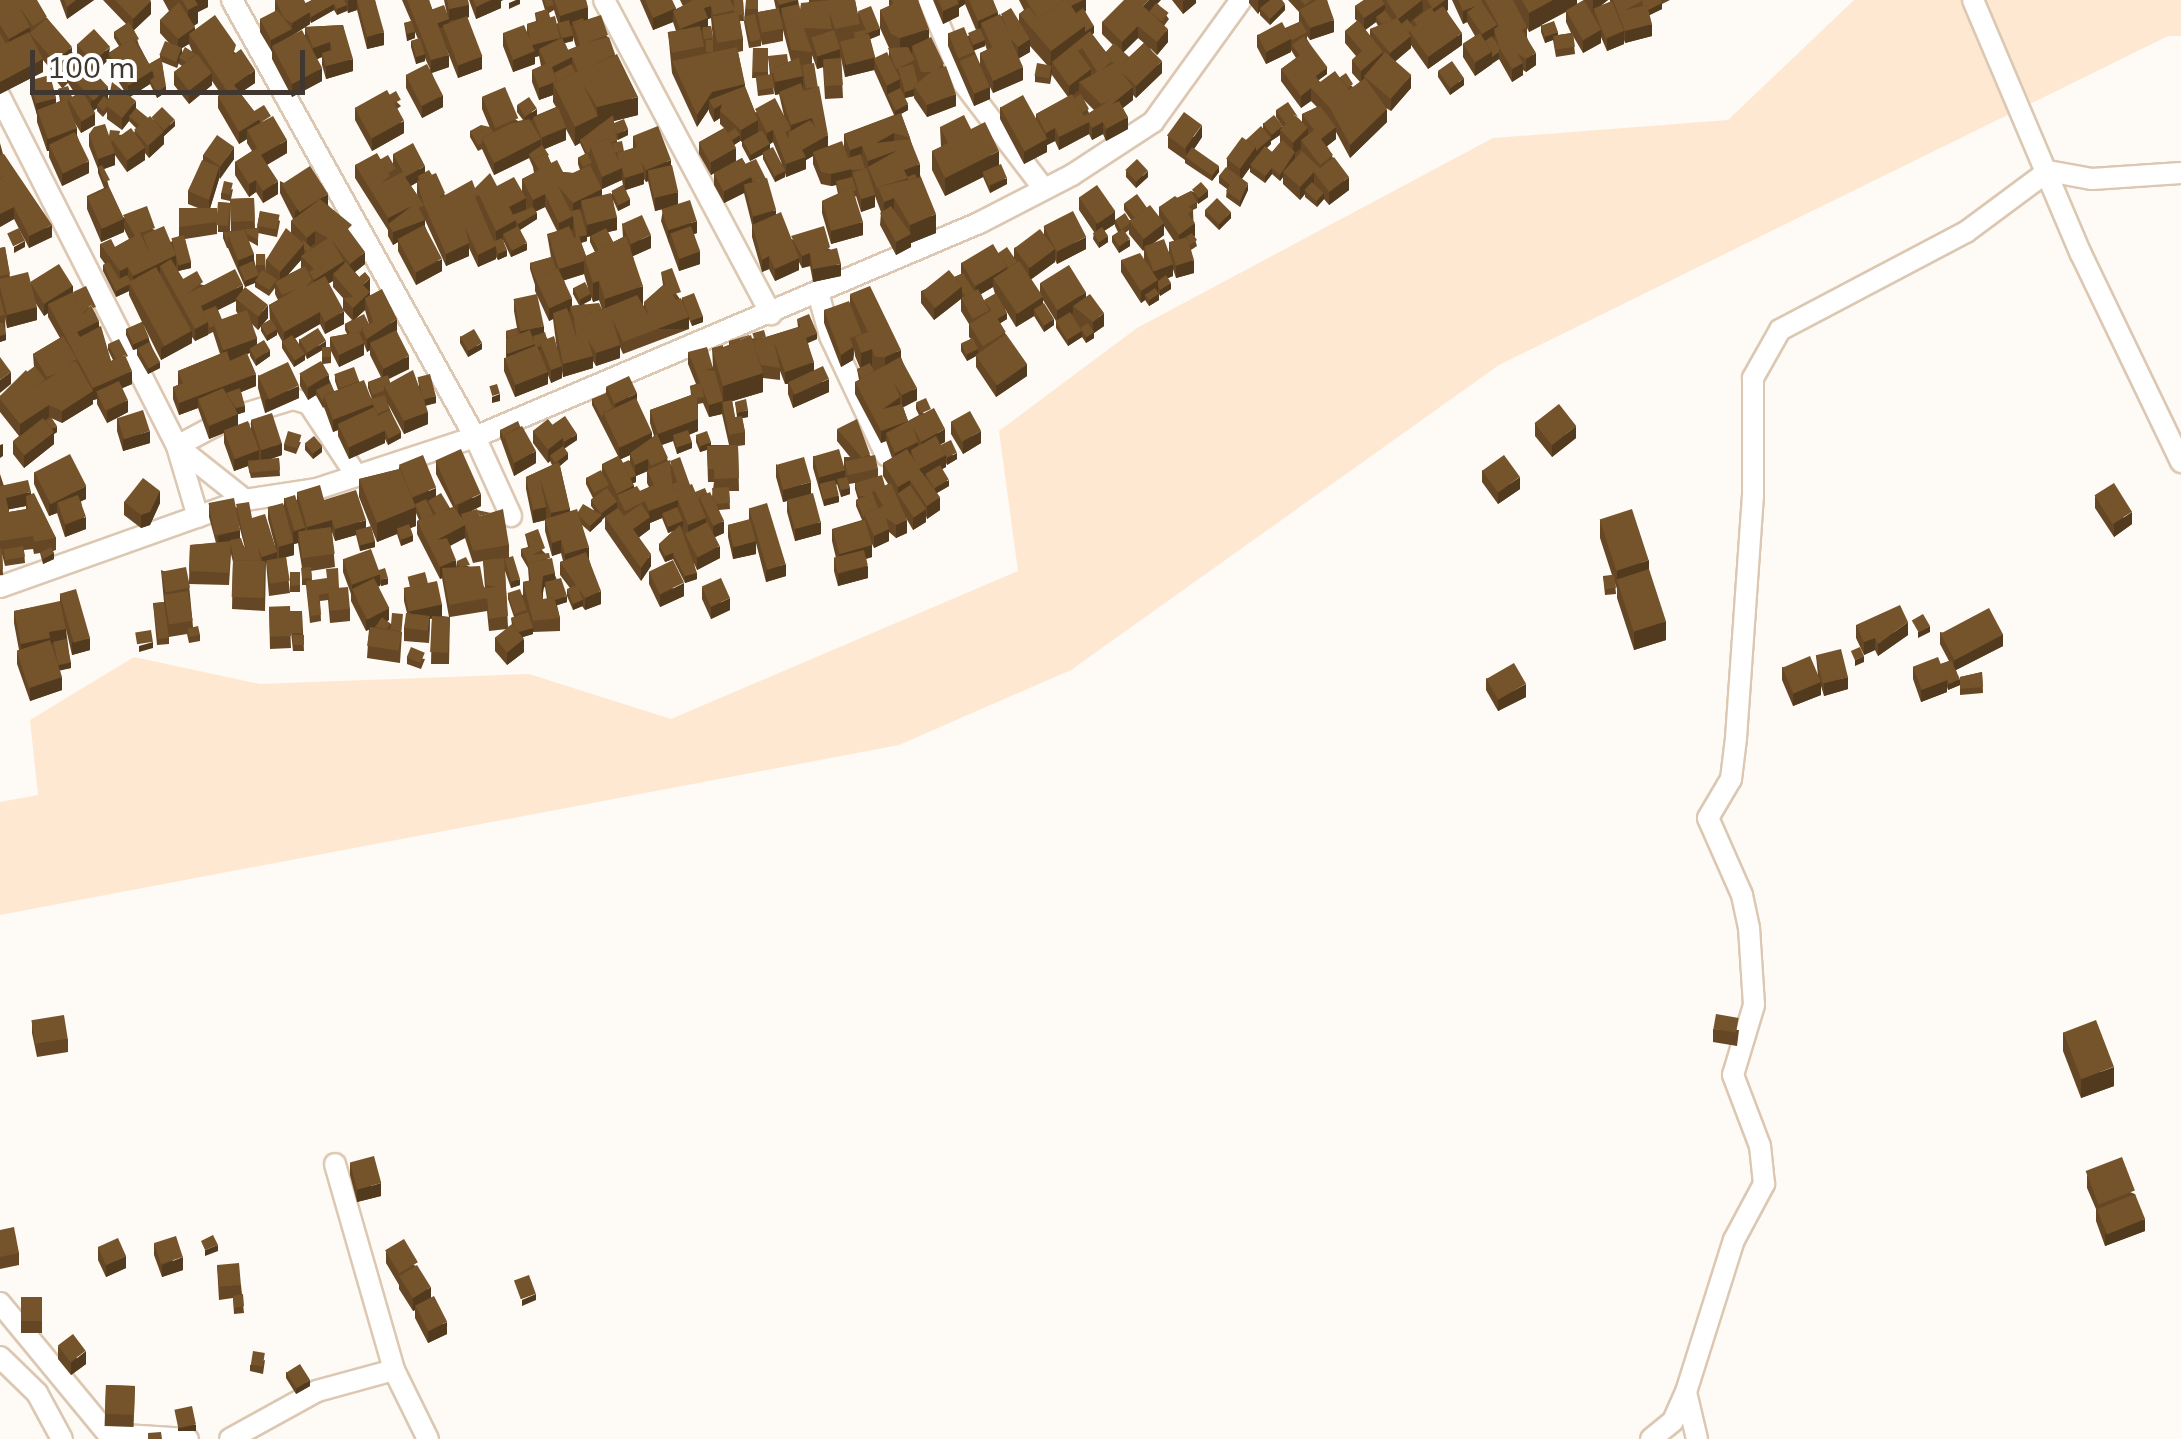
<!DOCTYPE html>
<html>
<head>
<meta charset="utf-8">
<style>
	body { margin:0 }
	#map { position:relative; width:2181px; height:1439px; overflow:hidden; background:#fefaf5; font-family:Mulish,sans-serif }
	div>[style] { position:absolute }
	.green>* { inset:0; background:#fee8d1 }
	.roads { filter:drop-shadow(2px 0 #dcc8b2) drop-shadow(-2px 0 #dcc8b2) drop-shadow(0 2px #dcc8b2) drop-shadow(0 -2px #dcc8b2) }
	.minor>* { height:20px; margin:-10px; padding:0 10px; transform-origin:10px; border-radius:10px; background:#fff }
	.wall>* { inset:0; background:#654725; transform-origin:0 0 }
	.shaded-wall>* { inset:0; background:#523a1e; transform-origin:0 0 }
	.building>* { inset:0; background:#75532b; transform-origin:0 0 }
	span { translate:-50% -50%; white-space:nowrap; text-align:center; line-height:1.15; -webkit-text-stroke:10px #fff; paint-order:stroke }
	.scale { position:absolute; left:30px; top:50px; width:275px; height:45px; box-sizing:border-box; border:5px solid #403830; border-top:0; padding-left:12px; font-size:30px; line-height:35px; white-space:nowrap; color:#403830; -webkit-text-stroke:8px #fff; paint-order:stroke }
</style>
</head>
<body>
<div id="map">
	<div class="green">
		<i style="clip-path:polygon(1854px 0,2181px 0,2181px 36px,2168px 36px,1499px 365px,1071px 670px,899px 745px,0 915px,0 802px,38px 795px,30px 720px,134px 657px,260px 684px,529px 674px,671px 719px,1018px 571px,999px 431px,1137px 328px,1493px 138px,1728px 120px)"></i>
	</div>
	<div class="roads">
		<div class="minor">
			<i style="left:232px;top:0;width:500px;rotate:60.92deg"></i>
			<i style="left:475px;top:437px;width:87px;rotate:65.5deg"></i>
			<i style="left:604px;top:0;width:356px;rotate:62deg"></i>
			<i style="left:929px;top:0;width:91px;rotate:67.4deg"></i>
			<i style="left:964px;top:84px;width:132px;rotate:52.7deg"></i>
			<i style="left:1973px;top:0;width:276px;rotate:67deg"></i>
			<i style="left:2081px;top:254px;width:231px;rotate:64.3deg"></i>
			<i style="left:0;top:97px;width:391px;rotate:63.1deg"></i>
			<i style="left:177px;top:446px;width:87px;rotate:38.5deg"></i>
			<i style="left:819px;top:296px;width:41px;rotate:74.6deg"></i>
			<i style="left:830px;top:336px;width:132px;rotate:64.8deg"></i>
			<i style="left:198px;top:517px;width:74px;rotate:-106.5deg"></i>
			<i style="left:177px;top:446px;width:58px;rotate:-27.9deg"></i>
			<i style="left:228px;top:419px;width:68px;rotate:-17.1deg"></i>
			<i style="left:293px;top:399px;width:17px;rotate:17deg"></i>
			<i style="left:309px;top:404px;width:85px;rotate:56.5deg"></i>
			<i style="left:0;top:587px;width:260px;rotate:-19.6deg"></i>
			<i style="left:245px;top:500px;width:73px;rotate:-8.7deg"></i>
			<i style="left:317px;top:489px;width:166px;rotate:-18.2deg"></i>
			<i style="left:475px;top:437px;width:548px;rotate:-23.01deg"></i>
			<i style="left:979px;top:223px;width:105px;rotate:-27.3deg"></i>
			<i style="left:1072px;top:175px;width:97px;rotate:-33.2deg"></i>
			<i style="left:1153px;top:122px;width:150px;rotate:-54.2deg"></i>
			<i style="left:335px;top:1164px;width:214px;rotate:74deg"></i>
			<i style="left:394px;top:1370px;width:77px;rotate:63.8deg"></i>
			<i style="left:0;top:1303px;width:170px;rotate:50.5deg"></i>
			<i style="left:108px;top:1434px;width:80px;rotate:3.6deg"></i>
			<i style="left:0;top:1357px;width:52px;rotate:44.2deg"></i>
			<i style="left:37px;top:1393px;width:52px;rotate:61.5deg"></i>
			<i style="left:230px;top:1439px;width:99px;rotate:-28.9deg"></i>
			<i style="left:317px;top:1391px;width:80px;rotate:-15.3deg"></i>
			<i style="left:1651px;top:1439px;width:28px;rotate:-39deg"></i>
			<i style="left:1673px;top:1421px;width:32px;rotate:-66deg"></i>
			<i style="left:1697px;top:1439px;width:48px;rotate:-103.2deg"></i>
			<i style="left:1686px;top:1392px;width:159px;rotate:-72.5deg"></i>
			<i style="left:1734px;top:1240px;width:64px;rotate:-61.8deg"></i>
			<i style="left:1764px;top:1184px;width:38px;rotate:-96deg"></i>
			<i style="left:1760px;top:1146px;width:76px;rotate:-110.8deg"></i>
			<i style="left:1733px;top:1075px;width:73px;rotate:-73.3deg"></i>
			<i style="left:1754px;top:1005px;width:77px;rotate:-93.7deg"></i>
			<i style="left:1749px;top:928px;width:34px;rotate:-102deg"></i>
			<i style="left:1742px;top:895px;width:84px;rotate:-113.8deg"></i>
			<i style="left:1708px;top:818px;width:45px;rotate:-59.5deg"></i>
			<i style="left:1731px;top:779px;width:41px;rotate:-83deg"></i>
			<i style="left:1736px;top:738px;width:244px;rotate:-86deg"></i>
			<i style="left:1753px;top:495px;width:117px;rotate:-90deg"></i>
			<i style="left:1753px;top:378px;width:55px;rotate:-60.6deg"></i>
			<i style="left:1780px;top:330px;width:210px;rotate:-27.8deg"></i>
			<i style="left:1966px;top:232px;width:102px;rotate:-36.6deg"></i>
			<i style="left:2048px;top:171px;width:45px;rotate:10.3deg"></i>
			<i style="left:2092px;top:179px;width:89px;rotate:-3.9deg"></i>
		</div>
	</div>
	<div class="wall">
		<i style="clip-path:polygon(evenodd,0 0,47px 18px,80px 63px,82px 61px,77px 57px,77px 44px,110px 52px,119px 46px,114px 38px,114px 32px,126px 24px,103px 0,150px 0,151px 14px,134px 30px,139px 45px,149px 64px,160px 58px,160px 55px,169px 43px,160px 33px,160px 20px,169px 11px,163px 0,208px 0,208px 7px,198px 12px,198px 23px,194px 26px,195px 30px,236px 53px,255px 83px,240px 93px,287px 153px,267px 165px,278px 194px,263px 203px,256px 192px,249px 197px,235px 175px,235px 162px,252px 151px,247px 143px,247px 139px,239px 144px,218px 108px,218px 96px,221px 94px,212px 81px,212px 85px,189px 104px,174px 85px,174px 72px,182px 66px,179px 64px,179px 61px,177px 68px,162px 62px,166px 92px,157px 98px,150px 84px,130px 97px,136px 109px,148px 118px,175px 126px,164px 136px,164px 144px,149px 158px,145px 153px,145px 160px,127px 172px,115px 155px,115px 165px,104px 169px,109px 187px,123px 217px,155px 230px,171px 242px,179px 236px,179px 208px,198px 208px,188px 204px,188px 191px,203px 160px,203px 155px,234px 159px,219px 179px,210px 208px,217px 208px,217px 234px,185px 239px,191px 268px,178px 271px,183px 279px,203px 285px,243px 289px,268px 318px,263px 324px,270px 320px,269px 305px,278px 300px,275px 294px,275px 288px,269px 296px,255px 287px,255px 283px,245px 287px,228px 248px,227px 248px,223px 238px,223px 232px,218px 232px,218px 202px,230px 203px,230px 231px,231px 231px,230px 200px,230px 201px,221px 199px,221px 193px,233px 189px,231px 199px,254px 198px,255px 228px,257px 228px,260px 211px,280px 221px,277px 237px,258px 233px,258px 246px,249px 241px,256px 267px,256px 254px,265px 254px,266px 272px,266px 260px,291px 233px,291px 221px,293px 219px,280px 193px,280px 181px,328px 205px,352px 235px,365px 264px,355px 272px,370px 290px,370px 295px,397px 332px,409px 369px,389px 379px,390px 383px,419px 386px,418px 378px,436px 403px,426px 405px,428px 424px,404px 434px,388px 404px,401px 438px,388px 445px,385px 439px,385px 443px,349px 459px,338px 436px,338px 430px,333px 432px,324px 407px,323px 408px,316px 395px,308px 400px,300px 386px,300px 374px,322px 363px,322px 350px,307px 359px,305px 355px,305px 360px,294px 367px,282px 348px,282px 341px,277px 332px,277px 335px,267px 341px,261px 331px,261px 326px,258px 330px,252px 324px,257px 345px,270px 356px,256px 366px,250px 356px,250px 353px,247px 354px,256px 386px,241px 392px,245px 412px,238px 414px,238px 425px,251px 429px,251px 420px,282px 455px,271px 459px,279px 458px,280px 476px,251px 478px,248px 466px,234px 471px,224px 443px,224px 433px,209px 439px,198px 408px,179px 415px,173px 399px,173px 387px,178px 385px,178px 371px,220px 354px,213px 332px,195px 341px,192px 337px,192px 343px,161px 360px,143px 324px,160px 368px,148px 374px,137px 355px,137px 349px,133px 350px,126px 335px,126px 329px,142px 322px,129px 295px,129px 291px,116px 297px,103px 271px,103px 265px,105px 264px,100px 257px,100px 244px,115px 247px,129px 239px,124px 229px,124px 232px,101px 242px,87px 209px,87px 196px,104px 188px,98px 173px,98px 169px,89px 146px,89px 134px,109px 136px,120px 135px,134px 133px,136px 128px,129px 121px,122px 130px,107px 119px,107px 112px,103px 117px,97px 111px,97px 108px,93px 111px,95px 125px,81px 133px,75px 123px,77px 135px,89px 173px,62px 186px,49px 157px,49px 151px,47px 151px,37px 122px,37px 115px,30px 92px,30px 80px,56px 103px,60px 101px,58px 89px,62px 88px,54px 78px,54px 73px,43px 60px,43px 72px,0 94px,0 0,189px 44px,192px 51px,182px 53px,182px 48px,189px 44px,0 0,108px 60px,108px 65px,125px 92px,107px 99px,95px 73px,108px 60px,0 0,68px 83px,76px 95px,72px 97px,63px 88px,68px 83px,0 0,301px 260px,301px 268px,287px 275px,301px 260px,0 0,333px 281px,333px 287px,343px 298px,343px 310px,352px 320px,345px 324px,345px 330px,347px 334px,330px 337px,330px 347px,326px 348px,299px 339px,299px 344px,295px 338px,320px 324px,325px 334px,344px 324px,328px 283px,333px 281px,0 0,236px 301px,236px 311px,238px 314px,222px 320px,218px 310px,236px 301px,0 0,365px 310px,369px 324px,355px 319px,365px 310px,0 0,364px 344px,367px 352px,370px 350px,370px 355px,381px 377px,368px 382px,368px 388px,372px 399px,359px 381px,335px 375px,335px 381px,338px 390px,334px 391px,323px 364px,331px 363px,331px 351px,339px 367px,364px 355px,364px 344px)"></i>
		<i style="clip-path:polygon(60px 0,94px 0,67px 19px)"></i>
		<i style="clip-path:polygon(275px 0,306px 3px,312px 0,375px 0,384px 45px,367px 49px,357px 10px,348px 13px,347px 10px,337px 15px,334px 10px,311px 23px,310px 21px,310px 24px,292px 36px,305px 35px,305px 27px,343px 25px,353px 71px,326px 79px,322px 65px,322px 57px,317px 59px,322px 81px,292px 97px,272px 59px,272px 52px,260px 32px,260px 19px,275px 12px)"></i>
		<i style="clip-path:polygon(402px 0,429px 0,432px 9px,447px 14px,444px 0,468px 0,469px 17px,467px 18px,482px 69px,458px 78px,447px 50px,449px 67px,432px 73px,443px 107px,422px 118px,406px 88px,406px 76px,430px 69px,425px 58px,425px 61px,416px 64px,411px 47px,411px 41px,418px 39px,415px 32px,415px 38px,407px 41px,404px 23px,411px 21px)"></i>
		<i style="clip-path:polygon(469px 0,503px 0,501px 1px,501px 8px,476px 19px)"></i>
		<i style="clip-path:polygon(evenodd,542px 0,586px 0,588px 19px,608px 37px,638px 115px,614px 121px,614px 124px,628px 135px,617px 140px,617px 142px,624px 151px,633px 148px,633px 136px,671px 165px,678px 204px,697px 233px,694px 234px,700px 264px,679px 271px,661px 221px,663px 209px,655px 211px,648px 181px,646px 182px,644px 179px,644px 184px,626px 190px,630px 205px,618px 211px,613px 200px,617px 230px,608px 232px,613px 242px,623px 237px,622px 223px,651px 248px,633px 256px,643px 305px,644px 306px,644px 302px,663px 285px,661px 272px,682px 302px,682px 297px,703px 322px,692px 326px,689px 319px,689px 329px,623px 354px,620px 347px,620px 358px,596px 366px,593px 361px,593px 368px,563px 377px,562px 371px,562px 378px,551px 383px,548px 375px,548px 384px,515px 397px,504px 371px,504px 358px,506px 358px,506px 331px,517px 328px,514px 311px,514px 299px,557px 350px,553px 319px,549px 321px,535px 291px,535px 285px,530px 269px,530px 263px,551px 257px,547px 234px,557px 231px,545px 207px,536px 211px,537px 219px,520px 230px,527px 250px,511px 257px,503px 240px,507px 256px,498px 260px,496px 257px,496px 259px,478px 267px,469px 248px,469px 256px,446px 266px,425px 220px,425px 226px,442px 271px,416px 285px,398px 251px,398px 242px,393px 245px,388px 236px,388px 230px,355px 178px,355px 165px,380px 159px,393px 164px,393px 154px,425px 172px,445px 195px,475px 188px,497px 186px,522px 191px,522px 179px,534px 173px,533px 167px,529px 158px,494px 175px,482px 149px,478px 151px,470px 137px,470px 131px,490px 128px,482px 109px,482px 97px,518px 121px,523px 120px,517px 112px,517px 105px,537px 115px,556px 107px,553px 102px,553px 95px,539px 100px,532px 82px,532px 70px,541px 66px,539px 56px,535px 57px,535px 64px,513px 72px,503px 46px,503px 33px,527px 33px,527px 24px,536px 21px,535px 13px,545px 10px,542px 0,554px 10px,558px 23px,557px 24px,550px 18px,549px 13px,554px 10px,542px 0,573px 37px,576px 47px,568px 50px,565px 43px,573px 41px,573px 37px,542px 0,566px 129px,575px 146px,580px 143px,585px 154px,578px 158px,578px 164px,580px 170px,573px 173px,563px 172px,551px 163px,545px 149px,566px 140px,566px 129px,542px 0,622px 180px,623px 185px,612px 191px,612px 194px,602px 196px,602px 189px,622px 180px,542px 0,417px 182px,417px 194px,418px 196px,411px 186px,417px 182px,542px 0,590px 236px,590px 242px,595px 252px,586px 256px,581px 243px,587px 241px,587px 237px,590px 236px,542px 0,584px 274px,588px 288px,573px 288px,573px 294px,579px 305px,572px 306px,564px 280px,584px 274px,542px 0,591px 297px,593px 302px,599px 300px,602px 309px,583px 304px,591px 300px,591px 297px)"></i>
		<i style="clip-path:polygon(evenodd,640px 0,672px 0,676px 9px,683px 6px,680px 0,743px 0,744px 21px,740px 21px,743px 39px,743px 51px,738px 52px,745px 87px,755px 112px,784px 116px,779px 94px,775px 95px,773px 85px,774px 94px,758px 96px,756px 78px,752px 78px,753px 48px,768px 48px,768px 75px,770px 75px,768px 56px,788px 62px,791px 61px,783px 30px,783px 41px,762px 45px,761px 40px,761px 46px,749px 48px,744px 22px,746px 0,758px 0,758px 12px,776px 9px,774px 0,798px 0,800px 10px,809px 2px,809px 0,855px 0,858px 16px,858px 12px,880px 35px,870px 39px,875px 59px,889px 56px,889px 48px,880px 28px,880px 10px,889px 6px,889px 0,918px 0,929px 38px,944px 67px,956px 106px,927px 117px,914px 98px,914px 96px,905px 98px,908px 110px,901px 114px,910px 138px,936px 233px,911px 243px,911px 247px,896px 255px,880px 225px,881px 212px,875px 196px,875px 207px,861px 212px,856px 196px,855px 197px,863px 235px,831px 244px,822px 213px,822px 201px,838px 194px,836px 185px,831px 186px,821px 184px,813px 164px,813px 156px,806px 160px,806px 169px,786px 177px,785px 173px,785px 177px,775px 182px,763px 159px,763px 154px,750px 161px,742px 146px,742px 141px,740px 141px,734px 145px,736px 161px,719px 170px,742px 158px,791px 239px,830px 249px,841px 276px,813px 282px,810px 266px,802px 268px,799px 262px,799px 270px,775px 281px,769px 269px,762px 272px,752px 237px,752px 225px,744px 193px,724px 203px,714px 185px,714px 173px,711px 175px,699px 154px,699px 142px,724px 128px,720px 124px,720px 118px,714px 122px,709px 112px,709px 109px,697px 127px,672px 73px,668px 32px,676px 31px,673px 22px,653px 30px,640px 0,711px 18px,713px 40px,711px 26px,708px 26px,708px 19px,711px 18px,640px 0,812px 55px,817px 69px,823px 67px,825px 99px,843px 98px,841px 58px,845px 77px,874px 70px,894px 115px,844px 134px,844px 148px,828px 146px,812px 63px,812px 55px,640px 0,773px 142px,782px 164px,770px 149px,770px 144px,773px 142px)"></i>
		<i style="clip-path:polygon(evenodd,933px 0,993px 0,998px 15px,1019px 21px,1019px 14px,1024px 10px,1019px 0,1086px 0,1085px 11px,1094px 33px,1092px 34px,1106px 52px,1113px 45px,1102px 34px,1102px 22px,1158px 4px,1169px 19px,1164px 26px,1168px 42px,1157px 55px,1150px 48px,1162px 73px,1136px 98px,1133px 95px,1133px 100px,1123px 108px,1128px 129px,1106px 141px,1103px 134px,1092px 140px,1089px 134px,1059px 150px,1055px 141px,1047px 145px,1047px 152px,1024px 164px,1000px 119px,1000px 107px,1036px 119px,1036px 114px,1068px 97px,1052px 75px,1052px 72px,1050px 84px,1035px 82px,1035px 76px,1047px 65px,1030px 46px,1030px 52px,1019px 58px,1023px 80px,993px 93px,990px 87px,990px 99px,974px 106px,948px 46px,948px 33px,968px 36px,976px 30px,965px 4px,959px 8px,959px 16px,943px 24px,933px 0,1138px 38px,1144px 43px,1129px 57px,1123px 52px,1138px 38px,933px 0,985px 44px,987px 50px,980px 53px,980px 64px,974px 50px,985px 46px,985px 44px,933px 0,1083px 99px,1094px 110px,1089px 113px,1083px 99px)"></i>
		<i style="clip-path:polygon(1172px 0,1196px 0,1196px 3px,1183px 14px)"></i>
		<i style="clip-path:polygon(1249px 0,1282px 0,1285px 10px,1270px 25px,1260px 15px,1260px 11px,1258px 14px,1249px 3px)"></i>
		<i style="clip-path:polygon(evenodd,1288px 0,1327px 0,1334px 32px,1310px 40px,1307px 36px,1307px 39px,1327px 74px,1318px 80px,1320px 82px,1340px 77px,1353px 87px,1360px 82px,1352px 73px,1352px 60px,1356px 56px,1345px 43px,1345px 31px,1357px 21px,1355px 19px,1355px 6px,1364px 0,1448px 0,1447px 11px,1462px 45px,1428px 69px,1411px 45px,1411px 48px,1395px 61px,1411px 88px,1391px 111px,1386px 108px,1387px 122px,1350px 158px,1336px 132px,1336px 139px,1327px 146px,1349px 190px,1329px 205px,1324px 199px,1317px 207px,1305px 197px,1305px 194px,1300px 200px,1283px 184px,1283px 177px,1280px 181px,1272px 174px,1265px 183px,1250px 172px,1250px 167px,1242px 179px,1248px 190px,1240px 207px,1226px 197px,1227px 189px,1219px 183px,1219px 176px,1227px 168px,1227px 159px,1246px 140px,1263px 128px,1263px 123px,1283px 127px,1276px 117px,1276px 110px,1298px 118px,1302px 122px,1302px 114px,1317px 107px,1311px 101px,1301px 108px,1281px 81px,1281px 69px,1296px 58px,1291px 50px,1291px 46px,1291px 52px,1266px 64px,1257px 47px,1257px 35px,1285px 28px,1299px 22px,1299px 12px,1288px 0,1376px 22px,1378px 26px,1370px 29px,1370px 36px,1365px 30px,1376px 22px,1288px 0,1280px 135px,1280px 143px,1272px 152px,1267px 148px,1271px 144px,1271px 141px,1280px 135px)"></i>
		<i style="clip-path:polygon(evenodd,1452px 0,1577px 0,1577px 4px,1584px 0,1608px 0,1600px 6px,1610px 2px,1610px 0,1670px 0,1662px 4px,1662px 9px,1649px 15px,1652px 36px,1625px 43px,1624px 40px,1624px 44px,1607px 51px,1601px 37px,1601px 43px,1583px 53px,1573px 36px,1575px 54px,1556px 57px,1553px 40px,1545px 43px,1541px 32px,1541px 26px,1529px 32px,1527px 28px,1527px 37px,1536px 65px,1526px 72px,1523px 70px,1523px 75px,1512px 82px,1499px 59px,1475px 76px,1463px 57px,1463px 44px,1475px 36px,1467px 22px,1463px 24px,1452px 0,1566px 12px,1566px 22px,1571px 33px,1558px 35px,1541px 25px,1566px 12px)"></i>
		<i style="clip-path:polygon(1438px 71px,1464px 85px,1450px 95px,1438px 77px)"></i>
		<i style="clip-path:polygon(389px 95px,401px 106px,397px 109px,404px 133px,372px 151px,355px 120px,355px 108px)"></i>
		<i style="clip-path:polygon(940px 127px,971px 129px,999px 165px,1007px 184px,990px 193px,983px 177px,945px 196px,932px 170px,932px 151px,941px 147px)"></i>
		<i style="clip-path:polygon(1168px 136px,1202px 137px,1194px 149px,1219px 172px,1212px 181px,1185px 163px,1185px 160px,1168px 148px)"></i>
		<i style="clip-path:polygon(0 143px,3px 154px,52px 237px,29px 248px,14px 219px,0 227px)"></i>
		<i style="clip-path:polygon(1126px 171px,1148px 177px,1136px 188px,1126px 177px)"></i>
		<i style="clip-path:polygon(evenodd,1191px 191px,1208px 197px,1198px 204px,1197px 202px,1197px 208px,1193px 210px,1194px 236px,1197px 246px,1191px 250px,1194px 273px,1176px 278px,1173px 269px,1173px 276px,1168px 278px,1171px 289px,1160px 296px,1159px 294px,1159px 300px,1149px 306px,1145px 300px,1141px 303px,1121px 272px,1121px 260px,1144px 259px,1144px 250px,1143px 251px,1129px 234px,1129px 230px,1125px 233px,1130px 246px,1119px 253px,1112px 242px,1112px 236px,1118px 232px,1115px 226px,1115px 220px,1131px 220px,1124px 210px,1124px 204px,1147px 208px,1159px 217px,1159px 207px,1191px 191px,1164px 226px,1174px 241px,1169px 242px,1169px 252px,1154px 243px,1164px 235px,1164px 226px)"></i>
		<i style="clip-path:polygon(1079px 197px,1115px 224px,1104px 231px,1108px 242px,1099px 248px,1093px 239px,1094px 232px,1079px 210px)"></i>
		<i style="clip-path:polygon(1205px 210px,1231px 218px,1219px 230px,1205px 216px)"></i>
		<i style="clip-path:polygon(evenodd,1044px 226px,1086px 249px,1057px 264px,1055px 260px,1055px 262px,1031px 279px,1040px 293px,1040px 283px,1086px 297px,1104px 326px,1094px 333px,1094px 338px,1086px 343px,1082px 337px,1068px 346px,1056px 328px,1056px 321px,1043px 300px,1043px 304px,1054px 325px,1044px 332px,1034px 316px,1016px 327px,1005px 309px,1007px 319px,1000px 323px,1027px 376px,996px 397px,976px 367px,976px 356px,967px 361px,961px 351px,961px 344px,971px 339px,969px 337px,969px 324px,961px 311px,961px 299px,934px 320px,921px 303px,921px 291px,961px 274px,961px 263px,998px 253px,1014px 257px,1014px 248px,1044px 234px,1044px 226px,993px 287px,995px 294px,984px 301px,981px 294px,993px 287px)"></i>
		<i style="clip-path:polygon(5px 247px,10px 277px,30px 283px,73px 286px,73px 293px,95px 313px,111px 361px,113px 360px,108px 350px,108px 344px,128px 362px,132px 384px,122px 388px,128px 412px,117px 418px,150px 443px,123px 451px,117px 431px,117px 418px,107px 423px,97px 404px,97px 399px,93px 400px,93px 399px,93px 404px,62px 423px,51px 418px,57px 432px,54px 434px,54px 444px,24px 468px,13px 454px,13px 441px,19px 436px,0 412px,0 396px,34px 367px,33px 354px,60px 338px,48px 317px,48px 313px,44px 316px,35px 302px,37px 320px,7px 328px,5px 318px,6px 340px,0 342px,0 248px)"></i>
		<i style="clip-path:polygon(850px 294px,901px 357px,917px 400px,903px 407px,908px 421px,919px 415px,916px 409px,916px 403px,945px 442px,940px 444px,957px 459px,947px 465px,946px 463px,946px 467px,942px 469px,949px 486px,937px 493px,940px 510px,927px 519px,926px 516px,926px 522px,913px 530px,906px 518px,907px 533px,896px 538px,889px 532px,889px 541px,874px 548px,872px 544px,872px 557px,866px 559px,868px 578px,838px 586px,834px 571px,834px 558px,836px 558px,832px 541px,832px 529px,862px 520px,856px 506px,856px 500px,858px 499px,855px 489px,855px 483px,849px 484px,850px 494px,841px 497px,837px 484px,836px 485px,839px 502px,824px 506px,813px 468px,813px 456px,844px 467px,844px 457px,850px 457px,837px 441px,837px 429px,870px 455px,878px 469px,878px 476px,885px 486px,888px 484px,883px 476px,883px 463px,892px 458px,886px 441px,881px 443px,855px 394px,855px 382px,859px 380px,857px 369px,860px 368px,855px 356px,855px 350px,853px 360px,841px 367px,824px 323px,824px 310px,850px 303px)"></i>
		<i style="clip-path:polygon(evenodd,797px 319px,817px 339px,808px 343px,814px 370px,829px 392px,793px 408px,788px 394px,788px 384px,785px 384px,780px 371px,780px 380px,763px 378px,763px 392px,732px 401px,735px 417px,737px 417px,735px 402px,748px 417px,742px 418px,745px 432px,745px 445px,738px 446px,739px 491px,729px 491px,730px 509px,719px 510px,724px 533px,715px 537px,720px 558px,697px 570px,694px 563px,697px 579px,685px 583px,673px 559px,665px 562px,659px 550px,659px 544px,673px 531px,668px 533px,662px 518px,650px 523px,650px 529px,639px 537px,651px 566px,641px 581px,605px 529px,605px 517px,590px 532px,582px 525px,589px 559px,601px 604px,585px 610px,582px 606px,573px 610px,567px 596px,567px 590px,570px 588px,560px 575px,560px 562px,563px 561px,561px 553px,552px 556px,545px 531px,545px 520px,533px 523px,526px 489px,526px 477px,552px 465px,550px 461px,548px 463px,533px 443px,533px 431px,552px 425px,577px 440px,564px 448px,568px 459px,560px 466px,570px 511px,578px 512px,594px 510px,591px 506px,591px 500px,593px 498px,586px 484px,586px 478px,602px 472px,602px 464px,618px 456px,592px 405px,592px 399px,606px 394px,606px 387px,637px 401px,652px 438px,654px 436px,650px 423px,650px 410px,691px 395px,690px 386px,696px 384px,688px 364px,688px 352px,713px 367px,712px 348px,723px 347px,729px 345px,729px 341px,766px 337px,798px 327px,797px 319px,703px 403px,709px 417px,722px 414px,729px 445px,711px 445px,696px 436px,696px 442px,700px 452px,707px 450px,708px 482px,714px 482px,712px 497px,707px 493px,695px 492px,668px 461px,662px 445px,673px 441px,677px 454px,692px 448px,689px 435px,698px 431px,698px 404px,703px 403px,797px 319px,630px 455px,630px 461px,623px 463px,621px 459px,630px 455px,797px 319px,647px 471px,647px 483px,649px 487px,640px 491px,634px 487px,633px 483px,636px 482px,636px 476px,647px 471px)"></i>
		<i style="clip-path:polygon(460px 336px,482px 349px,468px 357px,460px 343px)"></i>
		<i style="clip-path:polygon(258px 375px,299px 398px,265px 413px,258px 388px)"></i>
		<i style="clip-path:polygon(951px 422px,981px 443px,963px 454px,951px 434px)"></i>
		<i style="clip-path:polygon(1535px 423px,1576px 438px,1552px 457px,1535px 436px)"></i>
		<i style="clip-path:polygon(520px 426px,536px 463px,514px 476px,500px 437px,500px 430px)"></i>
		<i style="clip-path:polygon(301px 442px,296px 454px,284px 450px,284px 444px)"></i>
		<i style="clip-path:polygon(305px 444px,322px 452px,313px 459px,305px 450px)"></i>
		<i style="clip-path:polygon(evenodd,436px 461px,481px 506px,471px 511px,509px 545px,509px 557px,520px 585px,511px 588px,505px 571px,508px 627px,512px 625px,511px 618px,514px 617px,508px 599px,508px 593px,523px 595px,523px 582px,529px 581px,528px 568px,521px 556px,521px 549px,528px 547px,525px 534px,545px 553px,567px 602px,557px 605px,560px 618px,560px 631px,533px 632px,533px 634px,523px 637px,524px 652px,507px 665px,495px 651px,495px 638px,507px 629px,489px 631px,487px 611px,450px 617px,449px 664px,431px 664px,432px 618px,430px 619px,429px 643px,404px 641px,404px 628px,407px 613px,404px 601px,404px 588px,410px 587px,408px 577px,428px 583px,442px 616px,449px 617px,442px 578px,440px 579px,417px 534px,417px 521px,419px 520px,416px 513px,416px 526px,410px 528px,413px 541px,401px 546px,397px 534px,377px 542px,359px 497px,359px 479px,399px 469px,399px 466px,450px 508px,453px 507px,436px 474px,436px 461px,465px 538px,473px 563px,483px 561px,485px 588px,470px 567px,457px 561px,456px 567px,450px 545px,465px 538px,436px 461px,545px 587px,547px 599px,543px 599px,543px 588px,545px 587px)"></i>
		<i style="clip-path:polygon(776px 464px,811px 493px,821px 534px,795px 541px,787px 512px,787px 501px,783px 502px,776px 477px)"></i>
		<i style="clip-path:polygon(1482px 470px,1520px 489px,1498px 504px,1482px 482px)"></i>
		<i style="clip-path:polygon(34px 472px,86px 499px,81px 501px,86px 529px,65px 537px,57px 513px,49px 516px,34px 484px)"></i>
		<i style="clip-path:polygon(evenodd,0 474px,4px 486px,31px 494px,56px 538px,56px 550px,53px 551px,54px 559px,43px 564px,40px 553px,34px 554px,33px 549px,24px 550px,25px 563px,5px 566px,2px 554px,3px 575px,0 575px,0 474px,26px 506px,26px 509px,9px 512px,9px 509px,26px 506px)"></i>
		<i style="clip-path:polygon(evenodd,297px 492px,324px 500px,366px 527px,375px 547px,360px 551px,356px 535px,335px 541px,332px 532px,335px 567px,311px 571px,312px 580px,339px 588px,350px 609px,350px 621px,330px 623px,328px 600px,320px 601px,321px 621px,310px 623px,306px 585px,302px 585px,302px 568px,298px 543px,294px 544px,294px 555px,286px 557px,290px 593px,269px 596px,266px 562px,265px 611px,232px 609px,233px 562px,231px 554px,229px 585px,189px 584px,193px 627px,200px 635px,200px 641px,189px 643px,187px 634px,169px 637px,169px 644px,157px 645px,153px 603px,164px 602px,161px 570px,189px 582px,190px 545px,216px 543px,209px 517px,209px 505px,236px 507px,252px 518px,275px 546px,268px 519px,268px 507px,284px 505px,284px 498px,297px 500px,297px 492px,238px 521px,245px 548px,240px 538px,238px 521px)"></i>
		<i style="clip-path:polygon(2095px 496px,2132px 524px,2114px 537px,2095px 508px)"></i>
		<i style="clip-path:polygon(124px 502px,160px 503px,150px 525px,141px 528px,124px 515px)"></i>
		<i style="clip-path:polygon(749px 508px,786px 576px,766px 582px,756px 543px,756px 554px,733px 559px,728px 537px,728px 525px,749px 520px)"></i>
		<i style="clip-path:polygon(1600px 520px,1649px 570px,1666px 640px,1634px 650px,1617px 598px,1617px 589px,1615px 583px,1616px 594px,1605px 595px,1603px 576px,1612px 575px,1600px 538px)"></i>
		<i style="clip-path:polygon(343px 559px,379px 570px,388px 584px,381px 586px,380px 584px,378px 586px,389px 620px,387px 621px,402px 632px,400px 663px,367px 658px,369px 629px,366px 631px,351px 601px,351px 594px,343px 572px)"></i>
		<i style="left:290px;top:572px;width:10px;height:20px"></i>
		<i style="clip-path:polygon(649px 572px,684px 596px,660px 607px,649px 584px)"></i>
		<i style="clip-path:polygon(702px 587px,730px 610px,711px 619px,702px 599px)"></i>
		<i style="clip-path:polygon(60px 594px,90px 650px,72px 655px,66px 629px,71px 668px,60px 670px,62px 690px,30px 701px,17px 664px,17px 651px,19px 650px,14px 623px,14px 611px,60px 602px)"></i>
		<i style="clip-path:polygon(269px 607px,290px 616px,302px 611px,304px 651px,293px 651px,290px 623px,291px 648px,270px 649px)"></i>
		<i style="clip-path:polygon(1856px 625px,1908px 635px,1878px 656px,1875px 650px,1864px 655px,1856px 638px)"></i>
		<i style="clip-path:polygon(1940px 632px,2003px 646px,1956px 670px,1960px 685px,1948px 690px,1947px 687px,1947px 692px,1921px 702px,1913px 679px,1913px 667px,1940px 664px,1949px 661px,1940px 644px)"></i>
		<i style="clip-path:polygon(1816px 655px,1848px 689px,1824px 696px,1821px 686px,1821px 695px,1793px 706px,1782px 680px,1782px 667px,1818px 676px)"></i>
		<i style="clip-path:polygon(407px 657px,425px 659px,421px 669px,407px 664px)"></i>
		<i style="clip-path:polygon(1982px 672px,1983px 693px,1960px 695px,1960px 677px)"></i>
		<i style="clip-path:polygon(1486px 678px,1526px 697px,1498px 711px,1486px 690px)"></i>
		<i style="clip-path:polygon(32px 1021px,68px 1039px,68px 1052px,37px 1057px,32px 1033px)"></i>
		<i style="clip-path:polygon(1713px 1029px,1739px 1030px,1737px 1046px,1713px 1042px)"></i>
		<i style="clip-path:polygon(2063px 1032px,2114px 1086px,2081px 1098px,2063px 1051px)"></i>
		<i style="clip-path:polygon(350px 1163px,381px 1196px,357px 1202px,350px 1175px)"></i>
		<i style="clip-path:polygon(2087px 1175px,2135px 1194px,2145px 1231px,2105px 1246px,2096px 1221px,2096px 1209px,2087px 1188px)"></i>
		<i style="clip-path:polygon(0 1230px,19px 1253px,19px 1265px,0 1269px)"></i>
		<i style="clip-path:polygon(154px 1243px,183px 1270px,162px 1277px,154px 1255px)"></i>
		<i style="clip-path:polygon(98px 1247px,126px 1268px,106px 1277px,98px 1260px)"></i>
		<i style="clip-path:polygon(386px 1251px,418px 1267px,447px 1334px,428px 1343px,415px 1318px,415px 1310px,413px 1311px,399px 1289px,399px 1285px,386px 1263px)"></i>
		<i style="clip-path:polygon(217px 1265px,241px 1285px,244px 1313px,234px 1314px,233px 1298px,219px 1300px)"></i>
		<i style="left:42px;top:1297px;width:36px;height:21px;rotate:90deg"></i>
		<i style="clip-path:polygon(58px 1346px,86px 1364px,71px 1375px,58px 1359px)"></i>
		<i style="clip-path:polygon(265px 1360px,263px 1374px,250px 1371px,250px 1365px)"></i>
		<i style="clip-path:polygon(286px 1372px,310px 1386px,296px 1394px,286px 1378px)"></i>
		<i style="left:106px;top:1385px;width:29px;height:41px;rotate:2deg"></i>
	</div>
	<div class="shaded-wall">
		<i style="clip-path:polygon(76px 0,94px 0,67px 19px,67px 7px)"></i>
		<i style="clip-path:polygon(193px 0,208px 0,208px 7px,198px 12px,198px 23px,188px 29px,188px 10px)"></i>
		<i style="clip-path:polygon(349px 0,366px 0,357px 0,357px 10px,348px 13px,348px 1px)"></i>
		<i style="clip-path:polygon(491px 0,503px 0,501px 1px,501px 8px,476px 19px,476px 7px)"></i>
		<i style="clip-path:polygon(516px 0,520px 0,520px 4px,509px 9px,509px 3px)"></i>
		<i style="clip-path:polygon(798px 0,798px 12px,781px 8px,781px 17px,779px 18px,779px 5px)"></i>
		<i style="clip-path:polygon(961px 0,965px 0,965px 4px,959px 8px,959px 16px,943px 24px,943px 11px)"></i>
		<i style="clip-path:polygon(1083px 0,1086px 0,1086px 11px,1037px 34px,1037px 22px)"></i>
		<i style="clip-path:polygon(1149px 0,1161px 0,1143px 19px,1143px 6px)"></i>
		<i style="clip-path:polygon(1185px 0,1196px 0,1196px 3px,1183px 14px,1183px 1px)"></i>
		<i style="clip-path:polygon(1259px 0,1274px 0,1260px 8px,1260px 11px,1258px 14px,1258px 1px)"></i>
		<i style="clip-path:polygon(1422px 0,1423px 11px,1403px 28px,1398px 19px)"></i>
		<i style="clip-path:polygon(1445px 0,1448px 0,1448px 10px,1433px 21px,1433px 9px)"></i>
		<i style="clip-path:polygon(1553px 0,1577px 0,1577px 5px,1529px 32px,1529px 13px)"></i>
		<i style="clip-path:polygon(1593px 0,1608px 0,1593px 12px)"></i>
		<i style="clip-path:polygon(151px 1px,151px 14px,133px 31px,133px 19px)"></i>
		<i style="clip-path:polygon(1662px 3px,1662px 9px,1646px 17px,1646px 11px)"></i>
		<i style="clip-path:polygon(334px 4px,334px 10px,311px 23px,311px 17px)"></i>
		<i style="clip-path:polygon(1285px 4px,1285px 10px,1270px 25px,1270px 19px)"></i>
		<i style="clip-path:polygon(1385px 4px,1385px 16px,1376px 17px,1376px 22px,1364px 31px,1364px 18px)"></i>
		<i style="clip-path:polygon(347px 5px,347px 11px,337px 15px,337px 9px)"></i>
		<i style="clip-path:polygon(469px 5px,469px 17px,449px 21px,449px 25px,437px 29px,437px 23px,449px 19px,449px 9px)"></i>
		<i style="clip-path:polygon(711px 6px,711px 18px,708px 19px,708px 31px,680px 29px,704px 8px)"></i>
		<i style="clip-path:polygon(1476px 6px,1467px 12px,1467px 22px,1463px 24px,1463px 11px)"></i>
		<i style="clip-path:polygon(588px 7px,588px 20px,560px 29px,560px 16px)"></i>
		<i style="clip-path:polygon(676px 8px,673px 11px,673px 22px,653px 30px,653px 18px)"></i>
		<i style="clip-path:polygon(310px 12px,310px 24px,272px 47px,271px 52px,271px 40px,292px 29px,292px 23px)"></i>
		<i style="clip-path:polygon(998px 12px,998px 25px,981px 23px,981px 33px,978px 34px,978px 21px)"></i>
		<i style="clip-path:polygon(1334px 20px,1334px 32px,1310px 40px,1310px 28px)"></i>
		<i style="clip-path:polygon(1652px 24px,1652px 36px,1625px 43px,1625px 31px)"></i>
		<i style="clip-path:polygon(1497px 25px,1497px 37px,1494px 29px,1494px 39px,1482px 47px,1482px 34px)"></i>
		<i style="clip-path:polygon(1085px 26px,1094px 26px,1094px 33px,1052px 62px,1052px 72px,1050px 84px,1051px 51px)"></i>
		<i style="clip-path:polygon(1138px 26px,1138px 38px,1122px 54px,1122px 42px)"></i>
		<i style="clip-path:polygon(30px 27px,30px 40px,9px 51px,9px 39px)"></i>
		<i style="clip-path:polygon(195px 27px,195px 40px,189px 34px,189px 44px,182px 48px,182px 54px,177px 68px,178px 39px)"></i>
		<i style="clip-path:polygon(880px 28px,880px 35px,868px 40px,868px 33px)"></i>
		<i style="clip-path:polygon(929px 29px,929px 48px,912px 46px,912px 53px,900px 56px,900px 38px)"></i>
		<i style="clip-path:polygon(1168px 29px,1168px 42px,1157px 55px,1157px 42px)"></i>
		<i style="clip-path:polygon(1601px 30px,1601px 43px,1583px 53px,1583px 41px)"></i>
		<i style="clip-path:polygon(1624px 31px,1624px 44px,1607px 51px,1607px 39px)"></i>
		<i style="clip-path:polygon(384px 32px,384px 45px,367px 49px,367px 37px)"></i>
		<i style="clip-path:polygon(415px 32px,415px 38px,407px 41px,407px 34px)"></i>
		<i style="clip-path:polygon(1558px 32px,1558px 38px,1545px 43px,1545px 36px)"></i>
		<i style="clip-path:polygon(1462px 33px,1462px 45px,1428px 69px,1428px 57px)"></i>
		<i style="clip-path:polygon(573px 35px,573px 41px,560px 44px,560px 38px)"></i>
		<i style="clip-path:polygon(1411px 36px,1411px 48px,1390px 66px,1390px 53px)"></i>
		<i style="clip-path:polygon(560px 38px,539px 49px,539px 56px,535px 57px,535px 64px,513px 72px,513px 60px,532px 45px)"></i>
		<i style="clip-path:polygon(1030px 39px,1030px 52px,1018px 59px,1018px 47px)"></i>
		<i style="clip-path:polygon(1291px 39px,1291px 52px,1266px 64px,1266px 52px)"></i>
		<i style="clip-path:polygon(985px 40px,985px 46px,973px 51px,973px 45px)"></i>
		<i style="clip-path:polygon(330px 42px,330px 54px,322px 53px,322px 57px,313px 61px,313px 48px)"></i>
		<i style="clip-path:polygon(72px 47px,72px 59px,55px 74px,55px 62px)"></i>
		<i style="clip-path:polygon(110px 47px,108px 60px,94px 74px,94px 62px)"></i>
		<i style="clip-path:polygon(840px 49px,840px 62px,817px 69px,817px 56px)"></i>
		<i style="clip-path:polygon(1383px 52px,1383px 64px,1364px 76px,1364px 81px,1361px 84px,1361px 71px)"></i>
		<i style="clip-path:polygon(1492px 52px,1492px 64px,1475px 76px,1475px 63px)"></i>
		<i style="clip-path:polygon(1499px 52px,1499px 59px,1492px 63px,1492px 57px)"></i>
		<i style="clip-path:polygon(1536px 53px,1536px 65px,1526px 72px,1526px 59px)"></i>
		<i style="clip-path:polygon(425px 54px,425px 61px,416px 64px,416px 57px)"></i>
		<i style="clip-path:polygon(449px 55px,449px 67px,431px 73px,431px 60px)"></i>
		<i style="clip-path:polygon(482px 56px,482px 69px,458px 78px,458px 65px)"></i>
		<i style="clip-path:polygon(572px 57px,572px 69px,552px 80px,552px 67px)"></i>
		<i style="clip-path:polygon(875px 57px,874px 70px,845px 77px,845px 64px)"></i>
		<i style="clip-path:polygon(43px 59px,43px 72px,0 94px,0 82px)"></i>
		<i style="clip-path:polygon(353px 59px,353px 71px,326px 79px,326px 66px)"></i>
		<i style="clip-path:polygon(1162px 61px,1162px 73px,1136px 98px,1136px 86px)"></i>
		<i style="clip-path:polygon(1523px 63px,1523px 75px,1512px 82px,1512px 69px)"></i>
		<i style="clip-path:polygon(1023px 67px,1023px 80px,993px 93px,993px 81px)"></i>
		<i style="clip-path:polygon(1327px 67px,1327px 74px,1315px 83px,1315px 77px)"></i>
		<i style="clip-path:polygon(322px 68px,322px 81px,292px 97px,292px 84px)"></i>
		<i style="clip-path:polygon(1091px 69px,1091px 81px,1079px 82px,1079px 90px,1069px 98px,1069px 86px)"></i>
		<i style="clip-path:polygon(153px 70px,153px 83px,150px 80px,150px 84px,128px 98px,128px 85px)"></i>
		<i style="clip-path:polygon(255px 70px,255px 83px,234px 97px,234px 85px)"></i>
		<i style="clip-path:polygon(212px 73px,212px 85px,189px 104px,189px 91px)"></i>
		<i style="clip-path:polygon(1411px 75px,1411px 88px,1391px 111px,1391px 99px)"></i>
		<i style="clip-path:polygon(803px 76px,803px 89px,775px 95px,775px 82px)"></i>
		<i style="clip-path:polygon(1464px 78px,1464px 85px,1450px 95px,1450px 89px)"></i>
		<i style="clip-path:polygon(900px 79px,900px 92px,887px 95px,887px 86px)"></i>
		<i style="clip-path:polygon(557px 81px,553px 83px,553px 95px,539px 100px,539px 88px)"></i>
		<i style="clip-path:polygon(745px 84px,745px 97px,709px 100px,709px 109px,697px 127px,697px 115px,712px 92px)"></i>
		<i style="clip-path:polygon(166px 86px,166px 92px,157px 98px,157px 92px)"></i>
		<i style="clip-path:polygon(108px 87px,108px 99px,97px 105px,97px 108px,91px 113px,91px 101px)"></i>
		<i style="clip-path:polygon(990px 87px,990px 99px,974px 106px,974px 94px)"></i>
		<i style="clip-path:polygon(1133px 87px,1133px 100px,1112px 116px,1112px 104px)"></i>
		<i style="clip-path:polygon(1311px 88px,1311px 101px,1301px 108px,1301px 96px)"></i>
		<i style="clip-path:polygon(914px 89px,914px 96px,905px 98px,905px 92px)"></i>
		<i style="clip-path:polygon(956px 94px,956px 106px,927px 117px,927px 105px)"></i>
		<i style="clip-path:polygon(443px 95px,443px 107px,422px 118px,422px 106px)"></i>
		<i style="clip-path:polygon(638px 97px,638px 115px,598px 125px,598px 134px,580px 140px,580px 143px,575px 146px,575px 127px,597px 116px,597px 107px)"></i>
		<i style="clip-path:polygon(56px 98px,56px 110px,37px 110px,36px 115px,36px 103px)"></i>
		<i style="clip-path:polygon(136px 101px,136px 113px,129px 116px,129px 121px,122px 130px,122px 118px)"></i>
		<i style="clip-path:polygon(722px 104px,720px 111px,720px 118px,714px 122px,714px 109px)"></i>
		<i style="clip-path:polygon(908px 104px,908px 110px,895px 117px,895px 111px)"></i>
		<i style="clip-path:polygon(537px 109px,537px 116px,525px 124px,525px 117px)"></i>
		<i style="clip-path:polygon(1387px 109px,1387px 122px,1350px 158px,1350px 145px)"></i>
		<i style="clip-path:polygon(95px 113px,95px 125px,81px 133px,81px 121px)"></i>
		<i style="clip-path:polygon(1128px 117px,1128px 129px,1106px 141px,1106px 129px)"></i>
		<i style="clip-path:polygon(812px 118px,812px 130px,791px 138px,791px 125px)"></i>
		<i style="clip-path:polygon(260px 119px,260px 131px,247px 130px,247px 139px,239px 144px,239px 132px)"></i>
		<i style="clip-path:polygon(175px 120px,175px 126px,164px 136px,164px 144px,149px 158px,149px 145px)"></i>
		<i style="clip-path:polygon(758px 120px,758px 132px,741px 142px,741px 130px)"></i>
		<i style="clip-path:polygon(404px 121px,404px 133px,372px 151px,372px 138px)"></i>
		<i style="clip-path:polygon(1089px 122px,1089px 134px,1059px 150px,1059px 137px)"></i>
		<i style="clip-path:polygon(1103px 122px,1103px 134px,1092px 140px,1092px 128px)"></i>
		<i style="clip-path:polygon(1202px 125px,1202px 137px,1188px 158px,1186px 157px,1186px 148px)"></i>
		<i style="clip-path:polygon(1283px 126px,1280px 130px,1280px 135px,1271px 141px,1271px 135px)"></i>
		<i style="clip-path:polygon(566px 127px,566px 140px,542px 150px,542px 138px)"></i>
		<i style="clip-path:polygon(1336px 127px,1336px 139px,1321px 151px,1321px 139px)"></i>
		<i style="clip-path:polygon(77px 128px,77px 141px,49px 145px,49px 151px,47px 151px,47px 139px)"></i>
		<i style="clip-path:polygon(1055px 128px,1055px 141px,1047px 145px,1047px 152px,1024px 164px,1024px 152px,1046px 139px,1046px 133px)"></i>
		<i style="clip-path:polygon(1308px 128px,1308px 140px,1301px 140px,1301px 148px,1295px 153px,1295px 158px,1283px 172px,1283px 177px,1280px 181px,1280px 175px,1293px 155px,1293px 143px)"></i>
		<i style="clip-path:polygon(628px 129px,628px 135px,618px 140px,618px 134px)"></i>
		<i style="clip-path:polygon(773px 130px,773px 142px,767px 146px,767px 133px)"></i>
		<i style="clip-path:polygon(894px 133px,894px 146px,876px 143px)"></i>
		<i style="clip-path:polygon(740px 135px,740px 141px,731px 147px,731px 141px)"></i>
		<i style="clip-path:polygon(828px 135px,828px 148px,813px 152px,813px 156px,806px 160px,806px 169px,786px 177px,786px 164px,802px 150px)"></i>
		<i style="clip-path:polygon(1271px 138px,1271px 144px,1256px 157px,1256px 160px,1240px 181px,1240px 169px,1256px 147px)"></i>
		<i style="clip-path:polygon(541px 139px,541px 152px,529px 154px,529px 158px,494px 175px,494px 163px)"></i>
		<i style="clip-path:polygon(287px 140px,287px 153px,261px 168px,261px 155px)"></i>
		<i style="clip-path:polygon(770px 144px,770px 151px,750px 161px,750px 155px)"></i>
		<i style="clip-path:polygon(862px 146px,862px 158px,850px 163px,850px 150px)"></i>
		<i style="clip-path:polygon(145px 147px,145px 160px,127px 172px,127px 160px)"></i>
		<i style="clip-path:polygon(234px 147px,234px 159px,220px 179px,220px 167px)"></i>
		<i style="clip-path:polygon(736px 148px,736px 161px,711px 175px,711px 162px)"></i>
		<i style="clip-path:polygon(898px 150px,868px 167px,868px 173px,868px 161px)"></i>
		<i style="clip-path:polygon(999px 151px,999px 170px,983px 173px,983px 177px,945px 196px,945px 178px)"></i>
		<i style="clip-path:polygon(115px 153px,115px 165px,98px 171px,98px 159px)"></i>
		<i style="clip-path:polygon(671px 160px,671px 172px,648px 171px,648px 181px,646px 182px,646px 170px)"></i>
		<i style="clip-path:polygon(89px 161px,89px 173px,62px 186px,62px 174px)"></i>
		<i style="clip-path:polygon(920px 164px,920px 177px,908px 191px,904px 170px)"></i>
		<i style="clip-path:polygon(425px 166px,425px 178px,418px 176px,418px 182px,405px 189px,405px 177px)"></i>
		<i style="clip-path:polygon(1219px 166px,1219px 172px,1212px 181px,1212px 175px)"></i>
		<i style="clip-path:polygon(219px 167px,219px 179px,209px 212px,209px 200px)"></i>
		<i style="clip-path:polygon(622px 168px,622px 180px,602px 189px,602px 201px,581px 201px,581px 212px,573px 216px,573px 203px,602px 189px,602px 177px)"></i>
		<i style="clip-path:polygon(1272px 168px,1272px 174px,1265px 183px,1265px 176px)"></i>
		<i style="clip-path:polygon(852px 169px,852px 181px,836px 181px,836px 185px,831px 186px,831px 174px)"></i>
		<i style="clip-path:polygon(785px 171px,785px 177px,775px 182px,775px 176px)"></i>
		<i style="clip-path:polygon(1148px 171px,1148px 177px,1136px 188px,1136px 182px)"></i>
		<i style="clip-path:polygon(644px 172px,644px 184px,625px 190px,625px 178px)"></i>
		<i style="clip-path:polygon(1314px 172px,1314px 184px,1305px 191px,1305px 194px,1300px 200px,1300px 187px)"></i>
		<i style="clip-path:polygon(752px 177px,752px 189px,744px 185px,744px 193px,724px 203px,724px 191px)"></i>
		<i style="clip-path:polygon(1349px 177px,1349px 190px,1329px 205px,1329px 192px)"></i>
		<i style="clip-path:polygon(1007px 178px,1007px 184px,990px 193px,990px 186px)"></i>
		<i style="clip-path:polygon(256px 180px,256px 192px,249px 197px,249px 184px)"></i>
		<i style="clip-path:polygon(278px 181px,278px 194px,263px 203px,263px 191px)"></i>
		<i style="clip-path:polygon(1248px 183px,1248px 190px,1240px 207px,1240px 201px)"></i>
		<i style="clip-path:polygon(1208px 190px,1208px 197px,1198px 204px,1198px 198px)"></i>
		<i style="clip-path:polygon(678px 192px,678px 205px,655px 211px,655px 198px)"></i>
		<i style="clip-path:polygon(1324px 193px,1324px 199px,1317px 207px,1317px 201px)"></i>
		<i style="clip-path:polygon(328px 194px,328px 206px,295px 223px,295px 211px)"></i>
		<i style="clip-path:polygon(545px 194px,545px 207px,533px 213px,533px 200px)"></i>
		<i style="clip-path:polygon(875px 195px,875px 207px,861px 212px,861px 199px)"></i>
		<i style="clip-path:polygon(526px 198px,526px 210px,509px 220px,509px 207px)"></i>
		<i style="clip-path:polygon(894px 198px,894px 216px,884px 220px,884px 202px)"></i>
		<i style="clip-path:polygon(630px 199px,630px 205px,618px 211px,618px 205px)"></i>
		<i style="clip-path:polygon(412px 206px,388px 224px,388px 230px,388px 218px)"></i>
		<i style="clip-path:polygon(14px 207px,14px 219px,0 227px,0 214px)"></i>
		<i style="clip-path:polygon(776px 210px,776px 223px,753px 229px,753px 217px)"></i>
		<i style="clip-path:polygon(1115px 211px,1115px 224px,1096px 236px,1096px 224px)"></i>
		<i style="clip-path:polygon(1231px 212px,1231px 218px,1219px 230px,1219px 224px)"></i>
		<i style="clip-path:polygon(537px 213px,537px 219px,518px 231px,518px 224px)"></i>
		<i style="clip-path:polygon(936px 214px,936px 233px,911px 243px,911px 247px,896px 255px,896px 242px,910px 234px,910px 225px)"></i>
		<i style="clip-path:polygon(573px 216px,573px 229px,559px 236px,559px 223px)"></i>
		<i style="clip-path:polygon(617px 217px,617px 230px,587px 237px,587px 241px,577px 244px,577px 238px,587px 235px,587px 225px)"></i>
		<i style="clip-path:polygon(124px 219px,124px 232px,101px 242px,101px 229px)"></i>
		<i style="clip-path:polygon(425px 220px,425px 232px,398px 239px,398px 242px,393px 245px,393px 232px)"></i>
		<i style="clip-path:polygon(516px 220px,516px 233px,503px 234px,503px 240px,496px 243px,496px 231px)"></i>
		<i style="clip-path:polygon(697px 221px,697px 233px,673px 241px,670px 233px,668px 243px,668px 230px)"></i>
		<i style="clip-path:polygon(863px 222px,863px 235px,831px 244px,831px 231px)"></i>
		<i style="clip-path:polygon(1164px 223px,1164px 235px,1145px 249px,1144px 246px,1143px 251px,1143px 239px)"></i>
		<i style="clip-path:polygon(1195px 223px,1195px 236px,1179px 248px,1179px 235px)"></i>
		<i style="clip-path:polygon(52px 225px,52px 237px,29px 248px,29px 236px)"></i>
		<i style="clip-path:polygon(315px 231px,315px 243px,307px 250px,307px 238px)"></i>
		<i style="clip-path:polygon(651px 235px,651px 248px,631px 257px,631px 244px)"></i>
		<i style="clip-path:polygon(1108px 236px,1108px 242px,1099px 248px,1099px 242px)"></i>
		<i style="clip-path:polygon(1086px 237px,1086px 249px,1057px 264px,1057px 251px)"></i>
		<i style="clip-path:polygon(1130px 239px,1130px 246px,1119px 253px,1119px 247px)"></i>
		<i style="clip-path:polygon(25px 241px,25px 247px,14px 253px,14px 247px)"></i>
		<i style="clip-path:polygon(469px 243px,469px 256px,446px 266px,446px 254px)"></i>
		<i style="clip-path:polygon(527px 243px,527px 250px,511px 257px,511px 251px)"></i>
		<i style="clip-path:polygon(304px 244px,304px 256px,301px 256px,301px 260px,280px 284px,280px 272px)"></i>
		<i style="clip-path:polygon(496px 246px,496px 259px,478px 267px,478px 255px)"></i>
		<i style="clip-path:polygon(1055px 249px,1055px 262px,1029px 281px,1029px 268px)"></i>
		<i style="clip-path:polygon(507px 250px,507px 256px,498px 260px,498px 254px)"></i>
		<i style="clip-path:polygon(700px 251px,700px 264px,679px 271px,679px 259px)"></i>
		<i style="clip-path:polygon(365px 252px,365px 264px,350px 276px,350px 264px)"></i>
		<i style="clip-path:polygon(810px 253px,810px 266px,802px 268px,802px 256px)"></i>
		<i style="clip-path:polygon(254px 254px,254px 266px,239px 267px,238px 273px,238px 260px)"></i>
		<i style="clip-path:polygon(176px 255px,176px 267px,160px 266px,160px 275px,133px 289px,133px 276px)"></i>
		<i style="clip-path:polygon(769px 256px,769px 269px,762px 272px,762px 260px)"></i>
		<i style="clip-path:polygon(799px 258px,799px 270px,775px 281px,775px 269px)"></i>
		<i style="clip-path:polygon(442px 259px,442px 271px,416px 285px,416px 272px)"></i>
		<i style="clip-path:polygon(1194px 260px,1194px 273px,1176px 278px,1176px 266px)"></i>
		<i style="clip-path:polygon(344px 261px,344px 273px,333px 274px,333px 281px,314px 293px,314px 280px)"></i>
		<i style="clip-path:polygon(584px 261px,584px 274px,559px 282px,559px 269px)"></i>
		<i style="clip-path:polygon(191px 262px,191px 268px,178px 271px,178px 265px)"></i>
		<i style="clip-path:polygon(841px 264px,841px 276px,813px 282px,813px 269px)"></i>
		<i style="clip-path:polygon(1173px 264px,1173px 276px,1158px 282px,1158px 292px,1145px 294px,1145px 300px,1141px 303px,1141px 291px,1153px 271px)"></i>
		<i style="clip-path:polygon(128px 267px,128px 279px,120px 283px,120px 271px)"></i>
		<i style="clip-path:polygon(1007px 267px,1007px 279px,993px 278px,993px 287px,976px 297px,975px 285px)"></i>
		<i style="clip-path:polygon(259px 275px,259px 281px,245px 287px,245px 281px)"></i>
		<i style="clip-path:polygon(370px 278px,370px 290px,363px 297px,363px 285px)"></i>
		<i style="clip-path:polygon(599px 281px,599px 300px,593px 302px,593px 283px)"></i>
		<i style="clip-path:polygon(1171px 283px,1171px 289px,1160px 296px,1160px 290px)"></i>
		<i style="clip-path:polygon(129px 284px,129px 291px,116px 297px,116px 291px)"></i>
		<i style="clip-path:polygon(243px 285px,243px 298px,236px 299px,236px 301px,204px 317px,201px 306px)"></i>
		<i style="clip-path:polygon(73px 286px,73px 298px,48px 304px,48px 313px,44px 316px,44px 303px)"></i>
		<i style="clip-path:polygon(643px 286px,643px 305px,605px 318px,605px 299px)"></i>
		<i style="clip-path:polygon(962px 286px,962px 298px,934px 320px,934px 307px)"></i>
		<i style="clip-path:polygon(370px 292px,370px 305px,365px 298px,365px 310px,353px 321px,353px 308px)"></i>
		<i style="clip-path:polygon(1086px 292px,1086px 304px,1073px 306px,1073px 313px,1057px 323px,1057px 310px)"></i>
		<i style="clip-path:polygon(591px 294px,591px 300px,580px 306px,580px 300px)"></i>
		<i style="clip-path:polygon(1159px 294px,1159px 300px,1149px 306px,1149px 300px)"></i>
		<i style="clip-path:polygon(1043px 297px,1043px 310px,1034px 310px,1034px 316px,1016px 327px,1016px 314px)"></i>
		<i style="clip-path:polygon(572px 298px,572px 310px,570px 306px,570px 311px,554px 319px,553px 313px,553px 319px,549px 321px,549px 308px)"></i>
		<i style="clip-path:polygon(268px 305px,268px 318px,258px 330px,258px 317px)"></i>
		<i style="clip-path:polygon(37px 307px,37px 320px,7px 328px,7px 315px)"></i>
		<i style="clip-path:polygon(344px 311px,344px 324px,325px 334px,325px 322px)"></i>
		<i style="clip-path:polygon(320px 312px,320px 324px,284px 345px,284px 332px)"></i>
		<i style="clip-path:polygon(1007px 313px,1007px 319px,996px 326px,996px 320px)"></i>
		<i style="clip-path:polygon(1104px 313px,1104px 326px,1094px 333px,1094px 338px,1086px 343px,1086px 337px,1093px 333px,1093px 322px)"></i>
		<i style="clip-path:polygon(703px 316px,703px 322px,692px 326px,692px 320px)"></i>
		<i style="left:689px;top:317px;width:12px;height:71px;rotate:90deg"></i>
		<i style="clip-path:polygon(397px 319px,397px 332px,370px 342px,370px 350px,367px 352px,367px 339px)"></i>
		<i style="clip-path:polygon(1054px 319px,1054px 325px,1044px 332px,1044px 326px)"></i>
		<i style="clip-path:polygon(99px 321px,99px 333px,77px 345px,77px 332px)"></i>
		<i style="clip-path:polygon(208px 322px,208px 335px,195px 341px,195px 329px)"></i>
		<i style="clip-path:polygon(544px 326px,544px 339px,520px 344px,520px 331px)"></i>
		<i style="clip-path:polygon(277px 329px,277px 335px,267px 341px,267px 335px)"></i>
		<i style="clip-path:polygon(192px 331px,192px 343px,161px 360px,161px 348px)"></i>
		<i style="clip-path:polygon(1082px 331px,1082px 337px,1068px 346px,1068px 340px)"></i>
		<i style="clip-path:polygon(817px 333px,817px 339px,805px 344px,805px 338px)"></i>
		<i style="clip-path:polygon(6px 334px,6px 340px,0 342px,0 336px)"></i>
		<i style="clip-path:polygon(149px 338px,149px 344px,133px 350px,133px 344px)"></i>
		<i style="clip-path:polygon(257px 338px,257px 350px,250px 350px,250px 353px,223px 363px,223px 350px)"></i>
		<i style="clip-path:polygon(326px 341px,326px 348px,307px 359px,307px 353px)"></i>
		<i style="clip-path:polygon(364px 343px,364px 355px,339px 367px,339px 355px)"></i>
		<i style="clip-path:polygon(482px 343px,482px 349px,468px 357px,468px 351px)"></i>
		<i style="clip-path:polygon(535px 344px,540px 347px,540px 353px,507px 366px,507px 354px)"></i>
		<i style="clip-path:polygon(620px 345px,620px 358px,596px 366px,596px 353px)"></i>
		<i style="clip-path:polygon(853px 347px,853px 360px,841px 367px,841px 355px)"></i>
		<i style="clip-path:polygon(872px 349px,872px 367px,861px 371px,861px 353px)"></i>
		<i style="clip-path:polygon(978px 349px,978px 355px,967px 361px,967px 355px)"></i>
		<i style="clip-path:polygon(270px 350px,270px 356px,256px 366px,256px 359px)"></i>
		<i style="clip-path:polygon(901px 350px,901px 369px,885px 375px,885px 357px)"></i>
		<i style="clip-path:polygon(305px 354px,305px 360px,294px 367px,294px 361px)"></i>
		<i style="clip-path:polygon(409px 356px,409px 369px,383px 381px,383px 369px)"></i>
		<i style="clip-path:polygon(593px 356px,593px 368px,563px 377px,563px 364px)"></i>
		<i style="clip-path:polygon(160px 362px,160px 368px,148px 374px,148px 368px)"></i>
		<i style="clip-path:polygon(814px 362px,814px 374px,785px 384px,785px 372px)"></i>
		<i style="clip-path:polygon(1027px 364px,1027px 376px,996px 397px,996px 385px)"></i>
		<i style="clip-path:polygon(562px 366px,562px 378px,551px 383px,551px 370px)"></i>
		<i style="clip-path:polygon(132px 371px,132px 384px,100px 398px,97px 392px,97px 399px,93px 400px,93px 388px)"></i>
		<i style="clip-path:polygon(11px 372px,11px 384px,0 393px,0 380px)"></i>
		<i style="clip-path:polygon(548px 372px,548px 384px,515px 397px,515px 385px)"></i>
		<i style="clip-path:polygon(763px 373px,763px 392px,723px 404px,723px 386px)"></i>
		<i style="clip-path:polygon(256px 374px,256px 386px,229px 397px,198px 399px,198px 408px,179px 415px,179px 403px)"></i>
		<i style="clip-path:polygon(329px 375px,329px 388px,316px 390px,316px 395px,308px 400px,308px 388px)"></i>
		<i style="clip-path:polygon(829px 379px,829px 392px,793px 408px,793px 395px)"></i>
		<i style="clip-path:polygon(299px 386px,299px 398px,265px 413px,265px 400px)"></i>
		<i style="clip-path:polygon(917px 388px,917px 400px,902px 408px,902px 395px)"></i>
		<i style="clip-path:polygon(93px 391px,93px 404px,62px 423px,62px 411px)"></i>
		<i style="clip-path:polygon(637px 393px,637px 405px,615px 412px,615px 404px)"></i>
		<i style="clip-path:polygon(500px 394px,500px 401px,492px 403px,492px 397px)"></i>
		<i style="clip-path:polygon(436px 396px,436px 403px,425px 406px,425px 399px)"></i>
		<i style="clip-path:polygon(900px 397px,900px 409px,883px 409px)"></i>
		<i style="clip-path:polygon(128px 400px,128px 412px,107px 423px,107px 411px)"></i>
		<i style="clip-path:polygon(723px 401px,722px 414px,709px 417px,709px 405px)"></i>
		<i style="clip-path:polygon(373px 404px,373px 417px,338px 424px,338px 430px,333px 432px,333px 419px)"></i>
		<i style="clip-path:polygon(49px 405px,49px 417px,20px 436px,20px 424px)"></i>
		<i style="clip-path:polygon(245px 406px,245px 412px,236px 415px,236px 408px)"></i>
		<i style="clip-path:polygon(748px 410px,748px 417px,737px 419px,737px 413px)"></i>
		<i style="clip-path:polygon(428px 412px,428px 424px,404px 434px,404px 421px)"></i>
		<i style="clip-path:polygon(238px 414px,238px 427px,209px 439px,209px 426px)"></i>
		<i style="clip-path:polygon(698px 419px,698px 431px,674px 440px,673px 436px,673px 441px,658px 446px,658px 434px)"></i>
		<i style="clip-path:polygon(908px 421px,886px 433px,886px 441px,881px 443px,881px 431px)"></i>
		<i style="clip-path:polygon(57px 426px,57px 432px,54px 434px,54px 444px,24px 468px,24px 456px,50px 431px)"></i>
		<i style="clip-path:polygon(1576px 426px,1576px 438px,1552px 457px,1552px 445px)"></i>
		<i style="clip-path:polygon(945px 429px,945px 442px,921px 455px,921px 442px)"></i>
		<i style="clip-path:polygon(150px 431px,150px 443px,123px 451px,123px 439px)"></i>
		<i style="clip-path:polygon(385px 431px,385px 443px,349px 459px,349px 447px)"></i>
		<i style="clip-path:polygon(981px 431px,981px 443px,963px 454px,963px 441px)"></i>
		<i style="clip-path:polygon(401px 432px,401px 438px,388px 445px,388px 439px)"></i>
		<i style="clip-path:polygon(652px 432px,652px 445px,619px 460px,619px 447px)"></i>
		<i style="clip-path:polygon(577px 434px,577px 440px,564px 449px,564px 442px)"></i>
		<i style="clip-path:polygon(563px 438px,563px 451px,550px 456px,550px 461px,548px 463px,548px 450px)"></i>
		<i style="clip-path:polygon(692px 442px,692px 448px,677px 454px,677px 448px)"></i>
		<i style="clip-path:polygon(711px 442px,711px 448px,700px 452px,700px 446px)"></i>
		<i style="clip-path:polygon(918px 442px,918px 455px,911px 450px,911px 458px,895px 465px,895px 453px)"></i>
		<i style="clip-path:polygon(282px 443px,282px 455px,261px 462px,261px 450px)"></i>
		<i style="clip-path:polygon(3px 444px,3px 456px,0 458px,0 445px)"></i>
		<i style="clip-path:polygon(322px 446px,322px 452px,313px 459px,313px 453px)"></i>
		<i style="clip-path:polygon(259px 450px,259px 462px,248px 460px,248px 466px,234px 471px,234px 459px)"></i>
		<i style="clip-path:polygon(536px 451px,536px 463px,514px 476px,514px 463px)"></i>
		<i style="clip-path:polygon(568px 453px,568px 459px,556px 469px,556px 463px)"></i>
		<i style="clip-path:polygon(957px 453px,957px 459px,947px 465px,947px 458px)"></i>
		<i style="clip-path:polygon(946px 455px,946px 467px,928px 477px,926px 474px,926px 477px,919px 469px)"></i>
		<i style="clip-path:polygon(648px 459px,648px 471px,636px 476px,636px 482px,629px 485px,629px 478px,635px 476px,635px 465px)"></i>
		<i style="clip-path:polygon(845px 470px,845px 482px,837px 479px,837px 484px,821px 489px,820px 484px,819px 489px,819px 477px)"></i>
		<i style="clip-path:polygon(1520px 477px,1520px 489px,1498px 504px,1498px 492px)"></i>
		<i style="clip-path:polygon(910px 480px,910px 492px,898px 493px,898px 487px)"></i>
		<i style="clip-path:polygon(949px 480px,949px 486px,935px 494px,935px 488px)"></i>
		<i style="clip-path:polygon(811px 482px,811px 495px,783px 502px,783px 490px)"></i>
		<i style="clip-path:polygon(634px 485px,634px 497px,617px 495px,617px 508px,602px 519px,602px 521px,590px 532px,590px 526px,601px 514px,617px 502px,617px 493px)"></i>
		<i style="clip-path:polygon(86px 486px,86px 499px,61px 511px,57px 502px,57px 513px,49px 516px,49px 504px)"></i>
		<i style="clip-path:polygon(436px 488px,436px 500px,428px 501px,428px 504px,416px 507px,416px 526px,398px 533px,397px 528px,397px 534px,377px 542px,377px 523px,412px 498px)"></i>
		<i style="clip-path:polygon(850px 488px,850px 494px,841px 497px,841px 490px)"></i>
		<i style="clip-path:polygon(160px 491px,160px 503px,150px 525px,141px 528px,141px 515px)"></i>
		<i style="clip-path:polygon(31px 492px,31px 504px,26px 496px,26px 506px,6px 510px,6px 498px)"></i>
		<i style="clip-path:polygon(481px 494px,481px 506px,458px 518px,458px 505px)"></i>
		<i style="clip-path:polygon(839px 496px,839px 502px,824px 506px,824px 500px)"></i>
		<i style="clip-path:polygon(940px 497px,940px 510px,927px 519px,927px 506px)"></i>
		<i style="clip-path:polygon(678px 500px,678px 512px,662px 513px,662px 518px,650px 523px,650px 529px,633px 542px,633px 529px,649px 518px,649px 511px)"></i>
		<i style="clip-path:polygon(546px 507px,546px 520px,533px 523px,533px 510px)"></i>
		<i style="clip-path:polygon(570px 509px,570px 521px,551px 526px,551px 513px)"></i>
		<i style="clip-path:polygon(926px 509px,926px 522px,913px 530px,913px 518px)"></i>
		<i style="clip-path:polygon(2132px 512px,2132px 524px,2114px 537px,2114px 524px)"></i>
		<i style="clip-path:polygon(86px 517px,86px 529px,65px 537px,65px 525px)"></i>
		<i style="clip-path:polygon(706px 518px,706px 530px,688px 537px,688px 525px)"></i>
		<i style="clip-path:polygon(332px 520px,332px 532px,307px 540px,307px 527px)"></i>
		<i style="clip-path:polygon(366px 520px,366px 532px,356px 530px,356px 535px,335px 541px,335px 529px)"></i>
		<i style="clip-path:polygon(907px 520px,907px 533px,896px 538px,896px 525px)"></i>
		<i style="clip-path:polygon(683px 521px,683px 527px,668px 533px,668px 527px)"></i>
		<i style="clip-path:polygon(724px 521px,724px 533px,713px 538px,713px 526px)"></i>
		<i style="clip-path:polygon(821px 522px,821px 534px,795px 541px,795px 529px)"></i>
		<i style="clip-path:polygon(465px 525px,465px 538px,437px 553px,437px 540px)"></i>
		<i style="clip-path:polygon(305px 528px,305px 541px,298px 532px,298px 543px,294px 544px,294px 555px,279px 559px,279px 547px,293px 543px,293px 532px)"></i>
		<i style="clip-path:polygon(889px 529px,889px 541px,874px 548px,874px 536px)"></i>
		<i style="clip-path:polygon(240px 530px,240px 542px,231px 544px,229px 585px,231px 544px,218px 548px,218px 536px)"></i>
		<i style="clip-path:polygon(413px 535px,413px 541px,401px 546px,401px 540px)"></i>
		<i style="clip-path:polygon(561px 540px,561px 553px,552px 556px,552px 543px)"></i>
		<i style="clip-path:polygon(375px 541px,375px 547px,360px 551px,360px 545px)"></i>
		<i style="clip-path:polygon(756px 541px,756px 554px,733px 559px,733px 547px)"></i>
		<i style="clip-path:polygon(872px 545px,872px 557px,839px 566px,839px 554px)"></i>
		<i style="clip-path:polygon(720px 546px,720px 558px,697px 570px,697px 557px)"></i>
		<i style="clip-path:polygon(589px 547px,589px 559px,565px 567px,565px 554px)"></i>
		<i style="clip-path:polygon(277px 552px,277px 559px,262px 563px,262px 557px)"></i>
		<i style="clip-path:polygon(54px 553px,54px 559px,43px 564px,43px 557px)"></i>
		<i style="clip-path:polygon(673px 553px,673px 559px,665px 562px,665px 556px)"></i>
		<i style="clip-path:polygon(651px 554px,651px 566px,641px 581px,641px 568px)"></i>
		<i style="clip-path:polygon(456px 560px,456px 572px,442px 568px,442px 578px,440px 579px,440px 567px)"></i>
		<i style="clip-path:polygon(1649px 560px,1649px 579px,1617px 580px,1617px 589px,1617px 571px)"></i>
		<i style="clip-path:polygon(786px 564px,786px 576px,766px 582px,766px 570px)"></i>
		<i style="clip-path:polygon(868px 566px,868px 578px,838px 586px,838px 574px)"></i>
		<i style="clip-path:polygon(555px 573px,555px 585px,545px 582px,541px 604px,543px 576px)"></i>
		<i style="clip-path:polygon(697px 573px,697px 579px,685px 583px,685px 576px)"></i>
		<i style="clip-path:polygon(380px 574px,380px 586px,354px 595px,352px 591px,352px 583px)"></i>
		<i style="clip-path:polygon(388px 578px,388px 584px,381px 586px,381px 580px)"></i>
		<i style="clip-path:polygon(520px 579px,520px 585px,511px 588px,511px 582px)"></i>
		<i style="clip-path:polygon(684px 583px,684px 596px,660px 607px,660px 595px)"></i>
		<i style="clip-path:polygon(601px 591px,601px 604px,585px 610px,585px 598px)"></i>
		<i style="clip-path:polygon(567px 596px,567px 602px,549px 608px,549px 602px)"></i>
		<i style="clip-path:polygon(730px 598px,730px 610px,711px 619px,711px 607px)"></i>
		<i style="clip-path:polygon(583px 600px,583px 606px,573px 610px,573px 604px)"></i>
		<i style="clip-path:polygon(442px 604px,442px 616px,430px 619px,429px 643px,429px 631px,410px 623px,410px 611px)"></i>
		<i style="clip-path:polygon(389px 608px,389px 620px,366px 631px,366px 619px)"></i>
		<i style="clip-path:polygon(1666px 621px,1666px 640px,1634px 650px,1634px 631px)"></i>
		<i style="clip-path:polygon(1908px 622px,1908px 635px,1878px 656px,1878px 644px)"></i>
		<i style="clip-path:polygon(1930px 626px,1930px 632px,1918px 638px,1918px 632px)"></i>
		<i style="clip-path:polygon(533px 628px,533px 634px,516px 639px,516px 633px)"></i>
		<i style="clip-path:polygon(66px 629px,66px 641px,50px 644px,21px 656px,21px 644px,49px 632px)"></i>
		<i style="clip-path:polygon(2003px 634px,2003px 646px,1954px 671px,1954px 659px)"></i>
		<i style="clip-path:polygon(90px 638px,90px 650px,72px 655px,72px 642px)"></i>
		<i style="clip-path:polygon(1875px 638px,1875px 650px,1864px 655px,1864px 642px)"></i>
		<i style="clip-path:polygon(524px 639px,524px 652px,507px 665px,507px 653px)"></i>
		<i style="clip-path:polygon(153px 642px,153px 648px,139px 652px,139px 646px)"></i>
		<i style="clip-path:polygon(1864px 656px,1864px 662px,1855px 666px,1855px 660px)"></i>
		<i style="clip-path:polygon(71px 662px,71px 668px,58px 671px,58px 664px)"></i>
		<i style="clip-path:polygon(62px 677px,62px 690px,30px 701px,30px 688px)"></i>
		<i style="clip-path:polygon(1848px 677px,1848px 689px,1824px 696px,1824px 683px)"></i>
		<i style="clip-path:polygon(1960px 679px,1960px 685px,1948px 690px,1948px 684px)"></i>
		<i style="clip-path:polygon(1947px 680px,1947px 692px,1921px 702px,1921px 690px)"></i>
		<i style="clip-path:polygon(1821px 682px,1821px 695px,1793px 706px,1793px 694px)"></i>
		<i style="clip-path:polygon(1526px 684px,1526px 697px,1498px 711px,1498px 699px)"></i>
		<i style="clip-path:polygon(2114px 1067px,2114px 1086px,2081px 1098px,2081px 1079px)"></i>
		<i style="clip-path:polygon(381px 1183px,381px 1196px,357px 1202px,357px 1190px)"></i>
		<i style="clip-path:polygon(2145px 1219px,2145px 1231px,2105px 1246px,2105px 1234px)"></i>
		<i style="clip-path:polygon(218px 1245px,218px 1251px,205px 1256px,205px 1250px)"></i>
		<i style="clip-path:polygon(126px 1256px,126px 1268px,106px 1277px,106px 1265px)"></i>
		<i style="clip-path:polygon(183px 1257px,183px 1270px,162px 1277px,162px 1265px)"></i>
		<i style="clip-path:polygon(431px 1287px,431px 1300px,415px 1306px,415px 1310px,413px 1311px,413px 1298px)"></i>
		<i style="clip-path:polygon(536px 1294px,536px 1300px,522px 1306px,522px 1300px)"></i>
		<i style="clip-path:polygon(447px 1322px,447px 1334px,428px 1343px,428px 1331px)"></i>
		<i style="clip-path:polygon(86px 1351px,86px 1364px,71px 1375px,71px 1363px)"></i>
		<i style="clip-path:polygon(310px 1380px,310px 1386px,296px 1394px,296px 1388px)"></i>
		<i style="left:196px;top:1425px;width:6px;height:18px;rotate:90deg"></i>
	</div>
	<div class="building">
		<i style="clip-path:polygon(0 0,37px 0,47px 17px,33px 26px,20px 8px,30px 27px,9px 39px,0 25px)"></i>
		<i style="clip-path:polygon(64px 0,76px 0,67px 7px)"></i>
		<i style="clip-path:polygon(115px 0,150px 0,151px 1px,133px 19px)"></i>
		<i style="clip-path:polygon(182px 0,195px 0,198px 5px,188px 10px)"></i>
		<i style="clip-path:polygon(275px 0,304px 0,310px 12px,292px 23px,284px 18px)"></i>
		<i style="clip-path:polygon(312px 0,344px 0,347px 5px,337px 9px,334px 4px,311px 17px,306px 3px)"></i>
		<i style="clip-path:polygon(357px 0,375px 0,384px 32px,367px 37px)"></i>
		<i style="clip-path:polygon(407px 0,429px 0,449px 55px,431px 60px)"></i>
		<i style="clip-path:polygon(447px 0,468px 0,469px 5px,449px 9px)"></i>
		<i style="clip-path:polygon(473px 0,491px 0,476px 7px)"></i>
		<i style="clip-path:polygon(544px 0,552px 0,554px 5px,546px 7px)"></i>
		<i style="clip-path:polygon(554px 0,586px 0,588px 7px,560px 16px)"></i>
		<i style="clip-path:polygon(645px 0,672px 0,676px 8px,653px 18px)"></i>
		<i style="clip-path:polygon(693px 0,730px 0,735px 10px,713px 15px,711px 6px,704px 8px,708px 18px,680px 29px,673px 11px)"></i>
		<i style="clip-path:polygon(734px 0,743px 0,744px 15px,738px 15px,738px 12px,734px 13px)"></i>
		<i style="left:746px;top:0;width:12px;height:9px"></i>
		<i style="clip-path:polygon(777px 0,797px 0,779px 5px)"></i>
		<i style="clip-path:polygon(830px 0,855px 0,860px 24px,835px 29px,829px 12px,832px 29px,804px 28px,812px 52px,791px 50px,781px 8px,799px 4px,800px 10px,801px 3px)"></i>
		<i style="clip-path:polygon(892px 0,918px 0,929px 29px,900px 38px,891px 34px,880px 10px,893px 4px)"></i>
		<i style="clip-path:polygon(938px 0,957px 0,959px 4px,943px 11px)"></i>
		<i style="clip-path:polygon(969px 0,993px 0,998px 12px,978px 21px)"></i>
		<i style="clip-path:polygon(1026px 0,1064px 0,1038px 19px)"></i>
		<i style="clip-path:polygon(1064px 0,1067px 0,1085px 26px,1051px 51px,1019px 14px,1029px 7px,1038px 19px)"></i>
		<i style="clip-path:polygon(1067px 0,1083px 0,1071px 6px)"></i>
		<i style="clip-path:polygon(1124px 0,1149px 0,1143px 6px,1168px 29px,1157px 42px,1138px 26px,1122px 42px,1102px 22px)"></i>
		<i style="clip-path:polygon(1270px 0,1282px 0,1285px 4px,1270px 19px,1260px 8px)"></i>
		<i style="clip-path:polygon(1300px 0,1312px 0,1305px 5px)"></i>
		<i style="clip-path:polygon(1317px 0,1327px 0,1334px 20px,1310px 28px,1299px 10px)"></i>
		<i style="clip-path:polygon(1364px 0,1382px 0,1385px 4px,1364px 18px,1355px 6px)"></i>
		<i style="clip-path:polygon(1386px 0,1422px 0,1398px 19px)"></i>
		<i style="clip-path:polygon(1427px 0,1445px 0,1433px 9px)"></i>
		<i style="clip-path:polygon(1458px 0,1483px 0,1481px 1px,1497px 25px,1482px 34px,1467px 12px,1476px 6px,1463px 11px)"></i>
		<i style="clip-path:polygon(1485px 0,1513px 0,1527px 27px,1522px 30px,1536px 53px,1526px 59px,1517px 53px,1523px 63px,1512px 69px,1499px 47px,1494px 29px,1499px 26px)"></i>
		<i style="clip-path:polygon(1522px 0,1553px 0,1529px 13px)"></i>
		<i style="left:1584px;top:0;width:34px;height:21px;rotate:60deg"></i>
		<i style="clip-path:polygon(1613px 0,1642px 0,1642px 1px,1625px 10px,1647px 5px,1652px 24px,1625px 31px)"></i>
		<i style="clip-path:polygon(1642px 0,1661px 0,1662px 3px,1648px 10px,1647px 5px,1643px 6px)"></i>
		<i style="left:1612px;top:1px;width:32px;height:20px;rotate:68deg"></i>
		<i style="clip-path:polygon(179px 2px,195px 27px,178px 39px,160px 20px)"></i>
		<i style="left:1156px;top:3px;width:16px;height:11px;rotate:38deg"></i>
		<i style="left:444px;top:5px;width:15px;height:13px;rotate:70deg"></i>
		<i style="left:871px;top:6px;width:24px;height:14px;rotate:68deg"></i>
		<i style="clip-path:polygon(1443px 6px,1462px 33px,1428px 57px,1409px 30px,1417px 25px,1413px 20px,1431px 7px,1434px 12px)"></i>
		<i style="left:779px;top:8px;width:21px;height:22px;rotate:79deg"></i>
		<i style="clip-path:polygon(1011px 8px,1030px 39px,1018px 47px,1010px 38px,1023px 67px,993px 81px,980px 53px,992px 47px,981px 23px,1000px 14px,1009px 33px,1001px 14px)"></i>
		<i style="clip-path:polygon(1083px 8px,1094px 26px,1085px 32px,1085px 26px,1076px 13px)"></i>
		<i style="left:547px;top:9px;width:9px;height:13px;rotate:72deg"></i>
		<i style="clip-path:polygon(277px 10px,292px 29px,271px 40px,260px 19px)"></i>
		<i style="clip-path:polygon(1385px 10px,1392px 20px,1382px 24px,1376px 17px)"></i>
		<i style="left:738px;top:12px;width:27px;height:26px;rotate:80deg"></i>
		<i style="left:755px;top:14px;width:26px;height:11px;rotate:77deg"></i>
		<i style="clip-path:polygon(215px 15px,236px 45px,233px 55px,241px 49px,255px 70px,234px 85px,260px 119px,239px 132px,218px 96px,227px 91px,189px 34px)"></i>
		<i style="clip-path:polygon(601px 15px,608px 35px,588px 42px,609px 37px,615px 54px,578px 72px,572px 57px,552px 67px,557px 81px,539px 88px,532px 70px,546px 64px,539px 49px,562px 38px,568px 50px,580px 45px,573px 24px)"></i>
		<i style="left:467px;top:16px;width:43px;height:26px;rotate:69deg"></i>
		<i style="clip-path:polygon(555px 16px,560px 38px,532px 45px,535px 51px,513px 60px,503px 33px,524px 25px,530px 39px,527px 24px)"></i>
		<i style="left:47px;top:18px;width:38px;height:23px;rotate:49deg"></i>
		<i style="clip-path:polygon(583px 18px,584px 21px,573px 24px,573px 26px,572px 22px)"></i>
		<i style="clip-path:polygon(1397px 18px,1411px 36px,1390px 53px,1370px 29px)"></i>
		<i style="left:1407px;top:19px;width:11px;height:8px;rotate:49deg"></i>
		<i style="left:569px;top:20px;width:16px;height:12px;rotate:75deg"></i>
		<i style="clip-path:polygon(1358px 20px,1383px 52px,1361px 71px,1352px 60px,1362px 51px,1345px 31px)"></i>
		<i style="left:412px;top:21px;width:11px;height:8px;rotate:75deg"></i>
		<i style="left:1301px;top:21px;width:13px;height:17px;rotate:63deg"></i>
		<i style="left:1554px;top:21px;width:12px;height:14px;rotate:70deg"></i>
		<i style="clip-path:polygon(129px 22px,139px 39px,135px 41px,133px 38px,122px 45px,114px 32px)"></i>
		<i style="left:1282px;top:22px;width:19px;height:28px;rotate:62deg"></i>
		<i style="clip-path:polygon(343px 25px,353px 59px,326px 66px,322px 53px,332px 50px,330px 42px,313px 48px,305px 27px)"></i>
		<i style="left:700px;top:26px;width:21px;height:33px;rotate:79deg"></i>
		<i style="left:711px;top:26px;width:12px;height:9px;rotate:81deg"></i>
		<i style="left:964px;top:27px;width:27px;height:17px;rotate:68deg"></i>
		<i style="left:980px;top:28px;width:13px;height:13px;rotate:67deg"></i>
		<i style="left:94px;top:29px;width:24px;height:23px;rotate:48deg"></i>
		<i style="left:302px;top:30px;width:43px;height:34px;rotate:62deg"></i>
		<i style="left:834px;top:30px;width:20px;height:24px;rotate:72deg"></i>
		<i style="clip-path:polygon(866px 30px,866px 35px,855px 38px,854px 32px)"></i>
		<i style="clip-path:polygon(1090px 31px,1112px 61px,1098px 73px,1082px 48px,1078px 51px,1091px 69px,1069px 86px,1052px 62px)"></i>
		<i style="clip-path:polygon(29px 32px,43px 59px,0 82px,0 46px)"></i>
		<i style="clip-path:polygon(0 33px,6px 44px,0 46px)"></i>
		<i style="left:1480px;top:33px;width:22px;height:20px;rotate:58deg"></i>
		<i style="left:1573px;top:33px;width:14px;height:20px;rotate:82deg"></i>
		<i style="left:869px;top:34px;width:24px;height:30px;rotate:75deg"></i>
		<i style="left:1304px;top:36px;width:39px;height:15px;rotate:53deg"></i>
		<i style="clip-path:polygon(1492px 36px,1499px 47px,1499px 52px,1492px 57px,1492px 52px,1485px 41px)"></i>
		<i style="clip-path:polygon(931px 37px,944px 64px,937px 69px,946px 66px,956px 94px,927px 105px,914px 86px,931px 72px,921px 72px,912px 46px)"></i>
		<i style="left:133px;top:38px;width:38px;height:29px;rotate:58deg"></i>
		<i style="left:420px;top:38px;width:17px;height:9px;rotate:73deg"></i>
		<i style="left:706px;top:40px;width:7px;height:12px"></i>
		<i style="left:165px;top:41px;width:18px;height:15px;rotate:22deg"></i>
		<i style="clip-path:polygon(1114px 43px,1129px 57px,1118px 68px,1114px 63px,1111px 62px,1112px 61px,1106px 52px)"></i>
		<i style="clip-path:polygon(1144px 43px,1162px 61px,1136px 86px,1121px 72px,1133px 87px,1112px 104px,1119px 101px,1128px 117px,1106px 129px,1103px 122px,1092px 128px,1089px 122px,1059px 137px,1055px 128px,1046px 133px,1036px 114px,1072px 94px,1084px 116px,1109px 101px,1101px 104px,1079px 82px,1114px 63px,1118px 68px)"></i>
		<i style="clip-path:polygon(185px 47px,196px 54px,186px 62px,179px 58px)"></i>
		<i style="clip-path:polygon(737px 47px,745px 84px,712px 92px,697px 115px,672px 61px)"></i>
		<i style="clip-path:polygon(908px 47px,915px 60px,896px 69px,888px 48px)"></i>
		<i style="left:753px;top:48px;width:15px;height:24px"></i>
		<i style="left:887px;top:52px;width:30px;height:15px;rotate:64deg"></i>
		<i style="left:1385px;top:52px;width:35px;height:32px;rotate:41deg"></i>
		<i style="clip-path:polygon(73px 54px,80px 63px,68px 73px,68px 77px,63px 82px,54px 72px)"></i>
		<i style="left:197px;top:54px;width:24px;height:29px;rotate:52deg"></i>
		<i style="clip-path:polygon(617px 54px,638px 97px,597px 107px,583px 84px,598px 116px,575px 127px,553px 83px)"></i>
		<i style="clip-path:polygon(787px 54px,788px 62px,773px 69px,774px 73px,771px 73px,768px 56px)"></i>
		<i style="left:975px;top:54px;width:36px;height:17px;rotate:66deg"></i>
		<i style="clip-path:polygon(1300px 55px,1320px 82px,1335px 71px,1349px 90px,1365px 78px,1387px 109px,1350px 145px,1330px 108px,1311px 88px,1301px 96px,1281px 69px)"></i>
		<i style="clip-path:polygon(161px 57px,166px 86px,157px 92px,150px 80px,155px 77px,149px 64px)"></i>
		<i style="clip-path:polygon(799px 57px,803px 76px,775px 82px,773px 69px)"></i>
		<i style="left:841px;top:58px;width:27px;height:18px;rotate:86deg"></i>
		<i style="left:83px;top:60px;width:37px;height:20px;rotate:47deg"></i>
		<i style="left:1452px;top:61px;width:21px;height:17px;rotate:55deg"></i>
		<i style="left:814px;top:63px;width:24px;height:12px;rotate:81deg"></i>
		<i style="left:1037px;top:63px;width:15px;height:13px;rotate:11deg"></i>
		<i style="left:427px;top:64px;width:35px;height:24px;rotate:63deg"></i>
		<i style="clip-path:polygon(571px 64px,576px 73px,557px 81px,554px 73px)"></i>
		<i style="clip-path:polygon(913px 64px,918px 83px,914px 86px,914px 89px,905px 92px,898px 68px)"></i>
		<i style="clip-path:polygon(1346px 73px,1353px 84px,1348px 88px,1340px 77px)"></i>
		<i style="left:772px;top:74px;width:14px;height:16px;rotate:82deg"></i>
		<i style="left:50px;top:75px;width:24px;height:21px;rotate:75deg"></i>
		<i style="clip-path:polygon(112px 82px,136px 101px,122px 118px,107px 106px)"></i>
		<i style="clip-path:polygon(801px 83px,804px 92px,782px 98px,782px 101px,779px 92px)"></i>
		<i style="clip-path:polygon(68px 86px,72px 97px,68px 99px,68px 104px,66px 99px,62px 101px,58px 89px)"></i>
		<i style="clip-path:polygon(745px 86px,758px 120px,741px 130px,720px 111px,722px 104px,714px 109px,709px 100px)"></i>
		<i style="clip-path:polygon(819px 86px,828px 135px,802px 150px,806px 157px,786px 164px,773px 130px,767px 133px,755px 109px,775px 98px,791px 129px,785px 132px,789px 139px,789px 132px,810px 120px,816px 128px,812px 118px,791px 125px,782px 98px)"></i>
		<i style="left:505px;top:87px;width:34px;height:25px;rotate:67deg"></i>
		<i style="left:900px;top:88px;width:18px;height:14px;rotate:63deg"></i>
		<i style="left:387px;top:90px;width:35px;height:37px;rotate:61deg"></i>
		<i style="left:82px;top:91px;width:26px;height:16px;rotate:59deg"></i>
		<i style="left:396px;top:91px;width:10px;height:8px;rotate:61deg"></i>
		<i style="left:1081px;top:94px;width:17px;height:8px;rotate:62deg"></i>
		<i style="left:1023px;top:95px;width:50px;height:26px;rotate:61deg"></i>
		<i style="clip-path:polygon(104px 96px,108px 100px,107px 106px,103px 111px,97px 105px)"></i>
		<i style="left:529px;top:97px;width:14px;height:14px;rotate:56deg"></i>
		<i style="left:66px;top:99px;width:31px;height:31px;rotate:69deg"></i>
		<i style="clip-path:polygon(1288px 102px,1298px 117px,1295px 115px,1286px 124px,1276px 110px)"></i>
		<i style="left:264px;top:105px;width:13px;height:12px;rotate:58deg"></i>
		<i style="clip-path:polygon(1320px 106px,1336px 127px,1321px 139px,1333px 155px,1320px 165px,1301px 140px,1314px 130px,1302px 114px)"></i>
		<i style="left:162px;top:107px;width:18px;height:15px;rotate:45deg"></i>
		<i style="left:558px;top:107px;width:22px;height:27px;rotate:68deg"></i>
		<i style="left:136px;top:108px;width:16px;height:11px;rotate:40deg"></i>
		<i style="left:1184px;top:112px;width:22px;height:29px;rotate:36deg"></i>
		<i style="clip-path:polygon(901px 113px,910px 138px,894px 133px,876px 143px,910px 139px,920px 164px,904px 170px,908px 178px,878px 187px,878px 190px,868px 167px,898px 150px,868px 161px,862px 146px,850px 150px,844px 134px)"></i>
		<i style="clip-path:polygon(613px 115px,617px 140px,610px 143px,609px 138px,590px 146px,590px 152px,587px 153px,580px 140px)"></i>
		<i style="clip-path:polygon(964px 115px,971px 129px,985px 122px,999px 151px,945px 178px,932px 151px,948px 143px,940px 127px)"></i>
		<i style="left:1274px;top:115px;width:14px;height:14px;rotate:51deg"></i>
		<i style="left:1295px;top:115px;width:18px;height:21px;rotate:45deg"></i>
		<i style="left:150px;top:116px;width:21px;height:21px;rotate:49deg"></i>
		<i style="clip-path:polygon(273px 116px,287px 140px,261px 155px,278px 181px,263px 191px,256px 180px,249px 184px,235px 162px,257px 148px,247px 130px)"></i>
		<i style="clip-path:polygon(529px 119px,541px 139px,494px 163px,482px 138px,510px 124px)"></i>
		<i style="left:624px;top:119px;width:11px;height:12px;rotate:68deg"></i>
		<i style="clip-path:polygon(105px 124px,115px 153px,98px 159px,89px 134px,94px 127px)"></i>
		<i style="clip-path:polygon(481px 125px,490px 127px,493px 132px,482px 138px,482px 143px,478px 145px,470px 131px)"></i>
		<i style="clip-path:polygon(658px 126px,671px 160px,646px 170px,641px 161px,644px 172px,625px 178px,622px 168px,602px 177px,590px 146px,609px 138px,619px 162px,617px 153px,637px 147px,633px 136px)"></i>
		<i style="clip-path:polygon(1261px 126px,1271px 138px,1256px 151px,1256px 147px,1246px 140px)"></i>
		<i style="left:131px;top:128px;width:24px;height:22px;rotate:54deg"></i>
		<i style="left:725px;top:128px;width:23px;height:30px;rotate:61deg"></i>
		<i style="clip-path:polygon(735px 128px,740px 135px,732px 140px,728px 133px)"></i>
		<i style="clip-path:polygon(110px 130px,120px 131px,119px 136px,114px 141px,111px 141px,109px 136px)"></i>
		<i style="left:762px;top:130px;width:16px;height:22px;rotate:60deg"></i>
		<i style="left:75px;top:132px;width:32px;height:29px;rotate:64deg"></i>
		<i style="left:217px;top:135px;width:21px;height:24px;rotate:35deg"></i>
		<i style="left:1242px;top:137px;width:17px;height:27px;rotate:36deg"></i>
		<i style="clip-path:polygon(1282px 140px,1295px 152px,1280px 175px,1272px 168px,1265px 176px,1250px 165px,1265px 146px,1272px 152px)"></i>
		<i style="left:622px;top:141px;width:10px;height:10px;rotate:79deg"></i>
		<i style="clip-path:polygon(842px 141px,852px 169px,831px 174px,821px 172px,813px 152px)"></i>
		<i style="clip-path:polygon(413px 143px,425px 166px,405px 177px,424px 205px,417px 181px,436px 173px,445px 193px,438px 199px,472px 180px,475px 188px,490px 173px,497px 186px,514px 177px,526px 198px,509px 207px,516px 220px,496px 231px,479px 195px,475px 197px,496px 246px,478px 255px,465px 227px,469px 243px,446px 254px,424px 205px,419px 208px,425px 220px,393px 232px,388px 224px,412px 206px,388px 218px,355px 165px,377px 153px,390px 176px,381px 183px,403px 172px,393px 154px)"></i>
		<i style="clip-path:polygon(542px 145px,549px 155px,547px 156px,546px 153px,533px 160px,535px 163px,529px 154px)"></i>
		<i style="left:773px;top:147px;width:27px;height:12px;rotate:63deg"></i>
		<i style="left:1192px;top:147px;width:33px;height:12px;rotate:35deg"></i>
		<i style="clip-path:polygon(1302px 151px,1320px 168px,1334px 157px,1349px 177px,1329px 192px,1314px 172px,1300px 187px,1283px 172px)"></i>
		<i style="clip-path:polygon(546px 153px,551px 163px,557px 160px,563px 172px,573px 173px,590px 165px,602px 189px,573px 203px,558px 186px,573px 216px,559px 223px,545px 194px,533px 200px,522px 179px,539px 170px,533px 160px)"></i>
		<i style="left:587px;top:153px;width:11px;height:10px;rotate:63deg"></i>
		<i style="clip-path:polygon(4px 154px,52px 225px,29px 236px,14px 207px,0 214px,0 179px,6px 175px,0 178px,0 155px)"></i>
		<i style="clip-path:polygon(861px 154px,865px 169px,852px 170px,853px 175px,848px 158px)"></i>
		<i style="left:388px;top:155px;width:16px;height:9px;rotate:60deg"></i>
		<i style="left:742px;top:158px;width:21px;height:32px;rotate:62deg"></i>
		<i style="clip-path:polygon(756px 159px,766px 179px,753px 182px,745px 164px)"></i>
		<i style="left:1137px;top:159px;width:16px;height:16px;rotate:47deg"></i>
		<i style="clip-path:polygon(202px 160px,219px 167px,209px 200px,188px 191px)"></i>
		<i style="left:1001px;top:164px;width:15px;height:20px;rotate:67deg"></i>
		<i style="clip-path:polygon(102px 165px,110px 180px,104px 182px,98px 167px)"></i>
		<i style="left:672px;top:165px;width:28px;height:25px;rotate:77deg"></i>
		<i style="left:310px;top:166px;width:33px;height:34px;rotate:57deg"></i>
		<i style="clip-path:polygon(1226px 167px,1248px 183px,1240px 201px,1226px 191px,1230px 185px,1219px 176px)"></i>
		<i style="left:867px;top:168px;width:28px;height:15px;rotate:73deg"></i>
		<i style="clip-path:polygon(429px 170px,432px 175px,420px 180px,418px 176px)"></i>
		<i style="clip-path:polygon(915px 174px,917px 178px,908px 180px,907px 177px)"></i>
		<i style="clip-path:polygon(852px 177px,856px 190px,853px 191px,852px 187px,839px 193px,836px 181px)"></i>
		<i style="clip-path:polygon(921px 177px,936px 214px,910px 225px,894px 198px,884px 202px,878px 187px)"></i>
		<i style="left:767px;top:178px;width:33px;height:24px;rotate:74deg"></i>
		<i style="left:224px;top:181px;width:9px;height:12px;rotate:13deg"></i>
		<i style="left:1201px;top:182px;width:11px;height:12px;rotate:49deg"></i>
		<i style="left:1312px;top:182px;width:16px;height:11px;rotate:43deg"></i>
		<i style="left:623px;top:185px;width:16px;height:13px;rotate:63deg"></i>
		<i style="left:1097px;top:185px;width:32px;height:22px;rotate:55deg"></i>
		<i style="left:109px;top:187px;width:35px;height:24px;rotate:65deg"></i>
		<i style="clip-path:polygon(852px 187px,863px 222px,831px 231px,822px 201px)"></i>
		<i style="clip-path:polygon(1191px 191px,1197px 202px,1188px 207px,1177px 198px)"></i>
		<i style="left:611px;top:193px;width:25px;height:31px;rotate:76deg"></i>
		<i style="left:1137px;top:194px;width:17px;height:16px;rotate:54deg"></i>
		<i style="clip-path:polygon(1175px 196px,1193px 210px,1188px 214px,1195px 223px,1179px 235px,1159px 207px)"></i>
		<i style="left:254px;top:198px;width:23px;height:24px;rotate:88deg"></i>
		<i style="left:1217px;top:198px;width:20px;height:17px;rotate:45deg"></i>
		<i style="clip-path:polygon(320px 199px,352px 225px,348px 229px,365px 252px,350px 264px,331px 239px,344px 261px,314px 280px,309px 272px,314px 269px,301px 256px,328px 238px,315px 231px,307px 238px,291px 221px)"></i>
		<i style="left:690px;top:200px;width:22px;height:30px;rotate:72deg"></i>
		<i style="left:218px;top:202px;width:12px;height:23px;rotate:5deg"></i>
		<i style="left:1150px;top:205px;width:23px;height:26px;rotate:52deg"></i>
		<i style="clip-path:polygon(147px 206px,155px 228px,140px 233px,150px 254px,143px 235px,164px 226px,176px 255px,133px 276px,128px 267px,120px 271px,100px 244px,111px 239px,115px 247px,135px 236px,123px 215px)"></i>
		<i style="clip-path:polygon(891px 206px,911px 234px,896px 242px,880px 213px)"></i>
		<i style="clip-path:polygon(533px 207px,537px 213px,518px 224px,512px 215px)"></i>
		<i style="clip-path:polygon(179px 208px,217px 208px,217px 222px,179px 227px)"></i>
		<i style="clip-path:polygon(580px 209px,587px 235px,576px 237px,573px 216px,571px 211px)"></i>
		<i style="left:260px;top:211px;width:20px;height:15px;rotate:11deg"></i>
		<i style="left:1073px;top:211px;width:29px;height:33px;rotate:63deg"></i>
		<i style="clip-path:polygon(781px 212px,799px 258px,775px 269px,769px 256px,762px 260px,752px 225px)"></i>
		<i style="clip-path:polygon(1125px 213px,1131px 223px,1129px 221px,1129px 224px,1121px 230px,1115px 220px)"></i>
		<i style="left:642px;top:215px;width:22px;height:22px;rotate:66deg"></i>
		<i style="left:424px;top:225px;width:38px;height:30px;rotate:62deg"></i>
		<i style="left:518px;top:226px;width:19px;height:17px;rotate:62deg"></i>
		<i style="left:569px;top:226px;width:13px;height:23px;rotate:67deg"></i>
		<i style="left:691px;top:226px;width:27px;height:22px;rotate:70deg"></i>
		<i style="clip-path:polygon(824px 226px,830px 247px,825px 251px,837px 248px,841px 264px,813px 269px,810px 253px,802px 256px,791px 236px)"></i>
		<i style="left:1102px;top:227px;width:11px;height:11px;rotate:56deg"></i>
		<i style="left:19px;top:228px;width:14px;height:13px;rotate:65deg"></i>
		<i style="clip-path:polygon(259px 228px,258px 240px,247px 234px,245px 229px)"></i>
		<i style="clip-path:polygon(286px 228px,304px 244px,280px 272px,266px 260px)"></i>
		<i style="left:606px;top:228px;width:16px;height:17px;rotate:63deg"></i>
		<i style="left:244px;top:229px;width:27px;height:17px;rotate:68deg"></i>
		<i style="left:1040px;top:229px;width:25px;height:32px;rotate:53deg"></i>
		<i style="left:1123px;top:229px;width:12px;height:13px;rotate:55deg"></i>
		<i style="clip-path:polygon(243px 230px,228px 236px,228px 241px,227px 242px,223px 232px)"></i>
		<i style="clip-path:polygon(1192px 233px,1197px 240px,1190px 245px,1187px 237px,1186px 237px)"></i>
		<i style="left:184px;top:235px;width:28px;height:13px;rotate:75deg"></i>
		<i style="clip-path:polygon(579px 236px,586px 256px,584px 257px,584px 261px,559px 269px,551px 245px)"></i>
		<i style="clip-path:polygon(626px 236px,643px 286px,605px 299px,599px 281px,593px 283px,584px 257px)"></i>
		<i style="left:1187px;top:237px;width:24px;height:19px;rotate:73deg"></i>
		<i style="clip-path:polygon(502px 238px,507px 250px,498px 254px,494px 241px)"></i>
		<i style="left:1164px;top:239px;width:27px;height:21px;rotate:70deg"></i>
		<i style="clip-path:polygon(303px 240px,312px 248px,307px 252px,304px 249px,304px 244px,302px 242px)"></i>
		<i style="left:993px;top:244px;width:27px;height:37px;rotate:59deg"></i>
		<i style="clip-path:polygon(5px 247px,10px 274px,0 276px,0 248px)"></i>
		<i style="left:1007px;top:247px;width:18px;height:11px;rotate:56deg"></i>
		<i style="clip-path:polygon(1140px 253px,1158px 280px,1141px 291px,1121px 260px)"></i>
		<i style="left:256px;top:254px;width:9px;height:11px"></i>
		<i style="clip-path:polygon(552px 257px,556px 269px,535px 279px,530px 263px)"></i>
		<i style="clip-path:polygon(171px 259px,183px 279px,197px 271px,203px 282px,187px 294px,235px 269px,243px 285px,201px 306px,208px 322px,195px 329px,160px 266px)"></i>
		<i style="clip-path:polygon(253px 261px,259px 275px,262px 270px,277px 279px,269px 290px,255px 281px,259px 275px,245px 281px,239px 267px)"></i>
		<i style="left:1019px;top:261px;width:43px;height:31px;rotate:56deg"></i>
		<i style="clip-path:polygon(109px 262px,119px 279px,127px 275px,131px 282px,129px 282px,130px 284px,116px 291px,103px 265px)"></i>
		<i style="clip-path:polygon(346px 262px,359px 277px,365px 272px,370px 278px,363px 285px,370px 292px,353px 308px,343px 298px,353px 297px,333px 274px)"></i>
		<i style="left:59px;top:264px;width:26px;height:34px;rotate:58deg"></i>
		<i style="left:1069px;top:265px;width:32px;height:34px;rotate:58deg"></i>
		<i style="clip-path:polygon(305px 266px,312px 280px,305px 287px,325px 276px,344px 311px,325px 322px,320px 312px,284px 332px,269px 305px,297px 289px,282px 295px,275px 282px)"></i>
		<i style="left:156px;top:267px;width:73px;height:31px;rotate:61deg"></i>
		<i style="left:558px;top:268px;width:33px;height:25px;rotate:65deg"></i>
		<i style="clip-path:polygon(672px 268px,681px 292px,672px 295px,666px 287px,661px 272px)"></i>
		<i style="left:949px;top:270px;width:21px;height:35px;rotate:51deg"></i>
		<i style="clip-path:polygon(28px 272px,37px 307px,7px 315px,0 287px,0 279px)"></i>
		<i style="clip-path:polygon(963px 273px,974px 291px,965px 296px,962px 292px,962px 286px,955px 277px)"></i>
		<i style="clip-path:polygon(1166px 275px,1171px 283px,1160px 290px,1158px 285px,1158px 281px)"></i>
		<i style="left:585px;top:282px;width:13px;height:13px;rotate:63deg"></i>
		<i style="clip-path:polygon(665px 284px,676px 300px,681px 298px,689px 317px,623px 342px,612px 318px,620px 345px,596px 353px,588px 340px,593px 356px,563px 364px,553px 313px,567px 308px,577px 339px,574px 321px,637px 295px,649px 316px,644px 302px)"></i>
		<i style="clip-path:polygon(86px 286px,96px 307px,93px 308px,91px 305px,83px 313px,73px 292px)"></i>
		<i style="clip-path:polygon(870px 286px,901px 350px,885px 357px,875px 357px,872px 349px,861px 353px,855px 337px,868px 332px,850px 294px)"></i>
		<i style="left:245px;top:287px;width:29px;height:15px;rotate:38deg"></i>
		<i style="left:1155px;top:288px;width:7px;height:12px;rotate:56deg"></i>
		<i style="clip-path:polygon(382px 289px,397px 319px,367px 339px,361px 328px,373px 322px,365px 298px)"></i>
		<i style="left:978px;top:289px;width:24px;height:19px;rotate:62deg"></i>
		<i style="clip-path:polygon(73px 292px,84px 314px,91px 305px,99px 321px,77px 332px,80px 337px,101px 326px,111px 361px,125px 355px,132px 371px,93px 388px,48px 304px)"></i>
		<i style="left:694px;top:293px;width:25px;height:13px;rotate:69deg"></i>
		<i style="clip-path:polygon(996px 293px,1007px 313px,997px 319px,984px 300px)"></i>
		<i style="left:537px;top:294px;width:33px;height:24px;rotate:78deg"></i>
		<i style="clip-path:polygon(1090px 294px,1104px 313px,1093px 322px,1073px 306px)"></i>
		<i style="clip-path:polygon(0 296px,5px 315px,0 316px)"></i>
		<i style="clip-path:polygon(849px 301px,862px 334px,850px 338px,853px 347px,841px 355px,824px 310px)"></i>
		<i style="clip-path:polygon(599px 303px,602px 309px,592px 314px,591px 312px,591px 314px,575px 321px,570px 306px)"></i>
		<i style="left:1044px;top:303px;width:19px;height:12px;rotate:58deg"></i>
		<i style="clip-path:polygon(216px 306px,222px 320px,213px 323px,214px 326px,209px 328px,208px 322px,203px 311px)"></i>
		<i style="left:247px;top:310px;width:30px;height:36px;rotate:70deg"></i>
		<i style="left:992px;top:310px;width:26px;height:27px;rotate:58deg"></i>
		<i style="left:1070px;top:312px;width:22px;height:17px;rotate:58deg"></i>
		<i style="clip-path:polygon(364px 314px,369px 324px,361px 328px,361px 332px,350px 334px,345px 324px)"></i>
		<i style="left:809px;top:314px;width:21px;height:13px;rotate:67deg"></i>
		<i style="left:271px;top:319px;width:12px;height:12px;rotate:59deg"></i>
		<i style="left:142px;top:322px;width:17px;height:17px;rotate:66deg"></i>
		<i style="clip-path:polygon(0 323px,3px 323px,6px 334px,0 336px)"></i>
		<i style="left:1088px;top:323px;width:11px;height:9px;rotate:56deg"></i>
		<i style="clip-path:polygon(802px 326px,814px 362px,785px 372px,774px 342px,780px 368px,761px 365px,753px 341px)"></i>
		<i style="left:318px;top:328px;width:15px;height:22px;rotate:58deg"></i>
		<i style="clip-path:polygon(517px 328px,519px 334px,508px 338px,506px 331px)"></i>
		<i style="left:474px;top:329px;width:16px;height:16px;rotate:60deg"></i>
		<i style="left:396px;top:330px;width:29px;height:29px;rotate:63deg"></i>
		<i style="clip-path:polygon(530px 330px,535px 344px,507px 354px,506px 339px)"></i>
		<i style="left:764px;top:330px;width:7px;height:12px;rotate:74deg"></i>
		<i style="clip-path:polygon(359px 332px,364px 343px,339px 355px,330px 337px)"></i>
		<i style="clip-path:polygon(545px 332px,547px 339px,540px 342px,540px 347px,535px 346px,533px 336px)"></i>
		<i style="left:1006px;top:334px;width:37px;height:37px;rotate:55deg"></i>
		<i style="left:292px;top:335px;width:23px;height:12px;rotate:56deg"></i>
		<i style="clip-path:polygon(749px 335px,749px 336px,730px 344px,729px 341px)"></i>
		<i style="clip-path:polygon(751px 335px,763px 373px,723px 386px,713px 352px)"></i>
		<i style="clip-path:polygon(63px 336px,77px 359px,69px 363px,76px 361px,93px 391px,62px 411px,49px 405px,20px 424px,0 399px,0 396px,26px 370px,36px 386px,56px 374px,47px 377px,33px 354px)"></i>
		<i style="clip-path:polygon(554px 336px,562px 366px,551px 370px,540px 342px)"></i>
		<i style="left:973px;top:338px;width:12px;height:13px;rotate:66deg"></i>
		<i style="clip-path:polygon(119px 339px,128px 356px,126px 357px,125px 355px,116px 359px,108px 344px)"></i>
		<i style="left:264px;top:340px;width:12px;height:17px;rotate:59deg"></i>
		<i style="left:149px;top:342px;width:23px;height:13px;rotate:61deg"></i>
		<i style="left:537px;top:345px;width:29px;height:35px;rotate:68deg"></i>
		<i style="clip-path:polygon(723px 345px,723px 347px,713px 353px,712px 348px)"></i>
		<i style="left:331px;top:347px;width:10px;height:9px;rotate:90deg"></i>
		<i style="clip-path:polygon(707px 347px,713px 368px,706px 370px,715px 371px,723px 401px,709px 405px,688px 352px)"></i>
		<i style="clip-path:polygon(227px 351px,230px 361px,247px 353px,256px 374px,179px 403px,173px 387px,183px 383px,178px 371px)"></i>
		<i style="clip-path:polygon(0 357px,11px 372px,0 380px)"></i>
		<i style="clip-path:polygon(900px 357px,917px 388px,902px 395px,893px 382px,900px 397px,883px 409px,902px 404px,908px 421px,881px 431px,855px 382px)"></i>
		<i style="left:321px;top:361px;width:16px;height:25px;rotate:60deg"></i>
		<i style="left:288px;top:362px;width:26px;height:33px;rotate:65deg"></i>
		<i style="clip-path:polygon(870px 363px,874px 371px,861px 379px,857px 369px)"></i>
		<i style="left:35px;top:366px;width:17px;height:11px;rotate:54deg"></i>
		<i style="left:823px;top:366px;width:14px;height:38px;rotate:65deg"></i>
		<i style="left:354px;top:367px;width:15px;height:21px;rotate:70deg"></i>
		<i style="clip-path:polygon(413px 370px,428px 412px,404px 421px,384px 386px)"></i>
		<i style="left:430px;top:374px;width:23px;height:13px;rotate:75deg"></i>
		<i style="clip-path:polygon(388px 375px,390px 383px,384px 386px,384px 391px,372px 395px,368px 382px)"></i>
		<i style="left:629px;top:376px;width:19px;height:25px;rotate:65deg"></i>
		<i style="left:364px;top:380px;width:26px;height:43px;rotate:69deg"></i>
		<i style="left:119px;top:381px;width:21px;height:25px;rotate:65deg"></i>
		<i style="clip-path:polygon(330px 383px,334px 391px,324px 395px,323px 402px,316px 390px)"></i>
		<i style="clip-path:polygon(701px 383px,704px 397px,697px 398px,697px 393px,692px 395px,690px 386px)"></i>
		<i style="left:497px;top:384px;width:10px;height:8px;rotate:73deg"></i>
		<i style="clip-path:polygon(223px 388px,238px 414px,209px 426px,198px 399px)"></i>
		<i style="clip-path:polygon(240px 388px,245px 406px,236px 408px,226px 393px)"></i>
		<i style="clip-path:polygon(606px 393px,613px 408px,603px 413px,602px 418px,592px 399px)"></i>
		<i style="clip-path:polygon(697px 393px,698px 419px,658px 434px,650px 410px)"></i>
		<i style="clip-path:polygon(385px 395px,389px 409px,377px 414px,371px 399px)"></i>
		<i style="left:636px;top:398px;width:38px;height:36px;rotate:65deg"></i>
		<i style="left:926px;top:398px;width:12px;height:11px;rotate:66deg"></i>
		<i style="clip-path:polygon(746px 399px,748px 410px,737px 413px,735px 402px)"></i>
		<i style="clip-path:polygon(732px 400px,735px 417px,742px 416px,745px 432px,729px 435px,722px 402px)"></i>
		<i style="left:1559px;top:404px;width:28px;height:31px;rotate:52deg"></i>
		<i style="left:374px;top:407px;width:26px;height:40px;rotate:65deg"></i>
		<i style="clip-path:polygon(934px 408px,945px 429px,921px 442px,913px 427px,918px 442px,895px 453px,886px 433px)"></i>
		<i style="left:143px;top:410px;width:22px;height:27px;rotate:72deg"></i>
		<i style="left:390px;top:410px;width:25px;height:14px;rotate:63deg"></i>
		<i style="left:970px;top:411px;width:23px;height:22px;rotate:61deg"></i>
		<i style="left:272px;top:413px;width:32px;height:22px;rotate:72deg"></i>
		<i style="clip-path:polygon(565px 416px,577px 434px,564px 442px,563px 438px,552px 425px)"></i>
		<i style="clip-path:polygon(51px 417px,57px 426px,52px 429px,46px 421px)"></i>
		<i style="left:43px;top:418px;width:18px;height:38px;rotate:52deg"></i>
		<i style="left:548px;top:419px;width:24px;height:19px;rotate:52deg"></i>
		<i style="clip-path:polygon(857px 419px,870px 454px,862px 458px,837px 429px)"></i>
		<i style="left:248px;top:421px;width:31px;height:26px;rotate:69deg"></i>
		<i style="clip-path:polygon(518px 421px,520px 426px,504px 436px,504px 439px,500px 430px)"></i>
		<i style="clip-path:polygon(522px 426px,536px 451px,514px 463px,504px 436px)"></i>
		<i style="left:688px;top:430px;width:13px;height:16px;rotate:72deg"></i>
		<i style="left:288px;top:431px;width:14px;height:14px;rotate:17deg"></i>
		<i style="left:707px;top:431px;width:12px;height:12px;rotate:70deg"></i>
		<i style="clip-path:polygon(657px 434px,668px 458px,651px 466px,648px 459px,635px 465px,630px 453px)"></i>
		<i style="left:314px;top:436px;width:13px;height:12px;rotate:51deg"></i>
		<i style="clip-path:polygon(936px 436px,946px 455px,919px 469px,940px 497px,927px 506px,910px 480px,898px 487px,883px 463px,907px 449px,915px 462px,911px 450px)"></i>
		<i style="left:951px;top:440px;width:14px;height:11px;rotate:65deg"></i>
		<i style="clip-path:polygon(738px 445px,739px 478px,714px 479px,714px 469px,708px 469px,707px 446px)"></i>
		<i style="left:563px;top:446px;width:9px;height:16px;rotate:54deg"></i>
		<i style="left:461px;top:449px;width:49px;height:28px;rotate:66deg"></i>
		<i style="left:839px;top:449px;width:22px;height:27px;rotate:74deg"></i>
		<i style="left:70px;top:454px;width:36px;height:40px;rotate:63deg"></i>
		<i style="left:423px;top:455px;width:35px;height:26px;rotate:68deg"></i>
		<i style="left:875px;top:455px;width:14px;height:31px;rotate:78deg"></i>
		<i style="left:1504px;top:455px;width:27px;height:27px;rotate:54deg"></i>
		<i style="left:619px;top:456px;width:33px;height:19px;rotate:63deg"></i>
		<i style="clip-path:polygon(680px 457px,690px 485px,673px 491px,672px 484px,677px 482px,670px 461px)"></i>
		<i style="left:804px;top:457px;width:26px;height:29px;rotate:74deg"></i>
		<i style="left:279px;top:458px;width:12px;height:31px;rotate:85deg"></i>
		<i style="left:629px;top:460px;width:17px;height:7px;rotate:65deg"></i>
		<i style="clip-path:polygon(670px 460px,673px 491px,692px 484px,706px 518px,688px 525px,678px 500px,649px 511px,645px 501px,625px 511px,617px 495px,637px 486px,640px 491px,654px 485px,647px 470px)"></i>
		<i style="clip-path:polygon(559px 462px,570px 509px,551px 513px,540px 479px,546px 507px,533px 510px,526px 477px)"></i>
		<i style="left:940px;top:465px;width:17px;height:17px;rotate:59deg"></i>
		<i style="clip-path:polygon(400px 469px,416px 507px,377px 523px,359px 479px)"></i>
		<i style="left:601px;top:470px;width:17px;height:17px;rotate:62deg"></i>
		<i style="clip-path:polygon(882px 475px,885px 486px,872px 492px,878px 508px,864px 514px,864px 518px,856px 500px,866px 496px,859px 496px,855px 483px)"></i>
		<i style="clip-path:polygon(847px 477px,850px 488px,841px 490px,837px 479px)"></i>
		<i style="clip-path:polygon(143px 478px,160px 491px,150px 512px,141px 515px,124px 502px)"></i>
		<i style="clip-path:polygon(28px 480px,31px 492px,6px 498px,9px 512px,28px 509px,26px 496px,34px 493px,56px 538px,34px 542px,33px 536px,0 541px,0 486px)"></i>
		<i style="left:835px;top:480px;width:16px;height:16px;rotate:76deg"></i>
		<i style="clip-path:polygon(891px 483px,907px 520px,896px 525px,886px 518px,889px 529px,874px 536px,864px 514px,883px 506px,874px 490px)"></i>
		<i style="left:2114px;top:483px;width:34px;height:23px;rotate:58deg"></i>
		<i style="clip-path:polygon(320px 485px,324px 500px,356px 490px,366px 520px,335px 529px,332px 520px,307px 527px,297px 492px)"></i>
		<i style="left:910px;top:485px;width:29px;height:15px;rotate:56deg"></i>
		<i style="clip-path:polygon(729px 487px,730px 503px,716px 504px,713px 498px,712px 488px)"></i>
		<i style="left:607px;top:488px;width:17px;height:20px;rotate:54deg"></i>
		<i style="clip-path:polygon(705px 488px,707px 493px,699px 497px,699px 501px,695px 492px)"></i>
		<i style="left:710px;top:492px;width:32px;height:12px;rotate:64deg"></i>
		<i style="left:441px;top:493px;width:17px;height:15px;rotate:59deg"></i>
		<i style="left:813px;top:493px;width:30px;height:27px;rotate:75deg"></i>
		<i style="left:78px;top:495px;width:23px;height:22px;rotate:70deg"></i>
		<i style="left:295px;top:495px;width:34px;height:11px;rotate:73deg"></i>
		<i style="left:234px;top:498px;width:33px;height:26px;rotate:79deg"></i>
		<i style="left:426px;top:499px;width:17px;height:12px;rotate:66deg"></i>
		<i style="clip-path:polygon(249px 502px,252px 518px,265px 514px,277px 552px,262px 557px,258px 548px,261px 561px,234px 560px,230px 540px,241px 538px,244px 548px,246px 548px,236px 504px)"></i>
		<i style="left:283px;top:503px;width:41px;height:16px;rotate:75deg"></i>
		<i style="left:767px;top:503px;width:64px;height:19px;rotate:73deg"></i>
		<i style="clip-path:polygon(583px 504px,602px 515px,590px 526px,580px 517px,578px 512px)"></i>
		<i style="clip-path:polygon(641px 504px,650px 517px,633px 529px,651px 554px,641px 568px,605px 517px,618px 508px,624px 516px)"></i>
		<i style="clip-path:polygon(454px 507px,463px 520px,461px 514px,477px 509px,480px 516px,503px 509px,509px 545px,473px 551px,465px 525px,437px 540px,447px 538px,456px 560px,440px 567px,417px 521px)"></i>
		<i style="left:677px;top:507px;width:15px;height:16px;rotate:67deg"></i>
		<i style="clip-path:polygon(577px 509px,589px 547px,565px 554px,561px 540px,552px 543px,545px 519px)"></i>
		<i style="left:1632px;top:509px;width:54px;height:34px;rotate:72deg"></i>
		<i style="clip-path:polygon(477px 510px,491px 513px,480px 516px)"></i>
		<i style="left:750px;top:519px;width:23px;height:23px;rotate:75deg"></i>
		<i style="left:865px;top:520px;width:26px;height:34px;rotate:74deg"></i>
		<i style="left:707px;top:522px;width:27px;height:25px;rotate:62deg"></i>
		<i style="left:409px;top:524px;width:12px;height:13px;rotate:70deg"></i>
		<i style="clip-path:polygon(680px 525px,697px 573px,685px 576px,673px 553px,665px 556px,659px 544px)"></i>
		<i style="left:371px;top:526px;width:16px;height:16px;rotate:75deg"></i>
		<i style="left:331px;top:527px;width:27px;height:33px;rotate:82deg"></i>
		<i style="clip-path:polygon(538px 529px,545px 548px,532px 555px,549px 553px,550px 558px,528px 563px,521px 549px,530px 547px,525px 534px)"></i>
		<i style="clip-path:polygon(231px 541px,229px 573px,189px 571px,190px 545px)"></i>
		<i style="left:23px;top:546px;width:11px;height:20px;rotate:80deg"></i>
		<i style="left:51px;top:547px;width:7px;height:12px;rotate:63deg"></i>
		<i style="clip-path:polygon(2px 548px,3px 569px,0 569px,0 549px)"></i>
		<i style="left:371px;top:549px;width:27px;height:30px;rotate:70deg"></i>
		<i style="left:864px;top:550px;width:16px;height:31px;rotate:76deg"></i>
		<i style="clip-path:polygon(586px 552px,601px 591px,585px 598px,560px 562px)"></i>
		<i style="left:513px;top:556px;width:24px;height:9px;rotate:73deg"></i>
		<i style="left:286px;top:557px;width:24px;height:20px;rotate:81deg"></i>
		<i style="clip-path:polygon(466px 557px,470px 565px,460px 567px,457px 561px)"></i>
		<i style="clip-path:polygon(504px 558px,508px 616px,489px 619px,487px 598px,449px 605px,442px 568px,480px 566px,484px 588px,495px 587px,486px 585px,483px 560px)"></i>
		<i style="clip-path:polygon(552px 558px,555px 573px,543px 576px,541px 591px,543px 599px,554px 597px,560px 618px,533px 621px,523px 582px,531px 580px,528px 563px)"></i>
		<i style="left:233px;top:560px;width:32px;height:37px;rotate:2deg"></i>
		<i style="left:673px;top:560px;width:25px;height:27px;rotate:64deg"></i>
		<i style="left:186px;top:567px;width:21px;height:25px;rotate:79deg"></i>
		<i style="left:311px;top:567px;width:11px;height:10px;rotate:85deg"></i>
		<i style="clip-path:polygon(338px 568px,339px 588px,328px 589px,329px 593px,319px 595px,321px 615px,310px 616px,306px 581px,327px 578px,326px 569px)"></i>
		<i style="clip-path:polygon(385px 568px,388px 578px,381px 580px,379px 570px)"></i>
		<i style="left:1649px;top:569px;width:55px;height:34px;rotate:72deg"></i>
		<i style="clip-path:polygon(290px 572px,300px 572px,300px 585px,291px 586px)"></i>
		<i style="left:425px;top:572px;width:11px;height:18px;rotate:75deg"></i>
		<i style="left:1614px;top:575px;width:13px;height:11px;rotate:81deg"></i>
		<i style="left:374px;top:578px;width:34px;height:25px;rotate:63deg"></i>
		<i style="clip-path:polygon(561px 578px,567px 596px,555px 600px,554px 597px,548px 598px,545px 582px)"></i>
		<i style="left:721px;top:578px;width:22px;height:21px;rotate:66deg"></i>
		<i style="left:437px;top:581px;width:24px;height:34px;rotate:78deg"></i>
		<i style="left:577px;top:585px;width:16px;height:11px;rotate:68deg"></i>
		<i style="left:348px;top:587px;width:22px;height:20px;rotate:85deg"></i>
		<i style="left:76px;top:589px;width:51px;height:17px;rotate:74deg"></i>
		<i style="left:520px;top:589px;width:22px;height:13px;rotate:72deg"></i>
		<i style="left:188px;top:591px;width:30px;height:24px;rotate:81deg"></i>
		<i style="clip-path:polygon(60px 601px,66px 629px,49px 632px,50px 638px,21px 644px,14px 611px)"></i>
		<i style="left:164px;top:602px;width:36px;height:11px;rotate:82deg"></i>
		<i style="clip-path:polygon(1900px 605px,1908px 622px,1878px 644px,1875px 638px,1864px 642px,1856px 625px)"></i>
		<i style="left:290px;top:606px;width:30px;height:21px;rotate:88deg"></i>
		<i style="left:1989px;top:608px;width:30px;height:55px;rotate:62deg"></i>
		<i style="left:290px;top:611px;width:12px;height:22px"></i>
		<i style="clip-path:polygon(528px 612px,533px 628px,519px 632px,515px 628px,511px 618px)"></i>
		<i style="left:392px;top:613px;width:11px;height:17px;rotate:5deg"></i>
		<i style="left:406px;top:613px;width:24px;height:15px;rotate:7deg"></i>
		<i style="left:1923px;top:614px;width:14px;height:13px;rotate:60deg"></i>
		<i style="left:432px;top:616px;width:18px;height:36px;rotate:3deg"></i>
		<i style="clip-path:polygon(382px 617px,390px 624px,386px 629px,375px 627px)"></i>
		<i style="left:512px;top:624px;width:19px;height:22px;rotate:51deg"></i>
		<i style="left:198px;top:626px;width:9px;height:11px;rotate:77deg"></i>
		<i style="left:370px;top:627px;width:32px;height:19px;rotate:9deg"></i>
		<i style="left:151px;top:630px;width:12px;height:16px;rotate:81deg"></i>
		<i style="left:293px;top:635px;width:11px;height:10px"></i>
		<i style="left:66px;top:639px;width:24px;height:13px;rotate:78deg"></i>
		<i style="left:50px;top:640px;width:39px;height:35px;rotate:72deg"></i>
		<i style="left:411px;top:647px;width:15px;height:11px;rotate:23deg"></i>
		<i style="left:1860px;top:647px;width:10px;height:10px;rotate:66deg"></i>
		<i style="left:1841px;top:649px;width:29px;height:26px;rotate:76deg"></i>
		<i style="left:1810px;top:656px;width:28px;height:30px;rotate:67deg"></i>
		<i style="left:1938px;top:657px;width:25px;height:27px;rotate:69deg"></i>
		<i style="left:1951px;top:660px;width:21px;height:12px;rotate:65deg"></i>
		<i style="left:1514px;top:663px;width:24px;height:32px;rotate:60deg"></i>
		<i style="clip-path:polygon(1982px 672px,1983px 687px,1960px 689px,1960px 677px)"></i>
		<i style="left:1716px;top:1014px;width:23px;height:15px;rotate:10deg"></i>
		<i style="left:64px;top:1015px;width:24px;height:33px;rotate:81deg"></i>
		<i style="left:2096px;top:1020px;width:50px;height:35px;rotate:69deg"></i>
		<i style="left:374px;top:1156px;width:28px;height:25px;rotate:75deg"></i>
		<i style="left:2122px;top:1157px;width:36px;height:39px;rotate:69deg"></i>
		<i style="left:2135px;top:1194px;width:27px;height:41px;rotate:68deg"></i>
		<i style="clip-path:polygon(14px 1227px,19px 1253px,0 1257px,0 1230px)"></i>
		<i style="clip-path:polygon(213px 1235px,218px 1245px,205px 1250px,201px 1241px)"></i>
		<i style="left:176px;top:1236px;width:22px;height:23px;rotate:72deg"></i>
		<i style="left:118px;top:1238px;width:20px;height:22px;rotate:66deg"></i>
		<i style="left:404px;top:1239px;width:27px;height:22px;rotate:59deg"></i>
		<i style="left:239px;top:1263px;width:22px;height:22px;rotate:85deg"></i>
		<i style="left:417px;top:1265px;width:26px;height:21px;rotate:58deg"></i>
		<i style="left:529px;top:1275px;width:20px;height:16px;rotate:70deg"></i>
		<i style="clip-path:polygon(243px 1294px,244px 1306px,234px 1308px,233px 1296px)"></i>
		<i style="left:434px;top:1296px;width:29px;height:21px;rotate:63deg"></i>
		<i style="left:42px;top:1297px;width:24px;height:21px;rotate:90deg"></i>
		<i style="left:73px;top:1334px;width:21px;height:19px;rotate:53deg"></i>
		<i style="left:253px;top:1351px;width:12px;height:14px;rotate:9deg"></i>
		<i style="left:300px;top:1364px;width:19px;height:16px;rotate:58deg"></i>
		<i style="left:106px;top:1385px;width:29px;height:29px;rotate:2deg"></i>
		<i style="left:192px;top:1406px;width:19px;height:18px;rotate:78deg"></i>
		<i style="clip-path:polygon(161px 1432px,162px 1439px,148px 1439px,148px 1433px)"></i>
	</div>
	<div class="scale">100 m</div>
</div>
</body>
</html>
